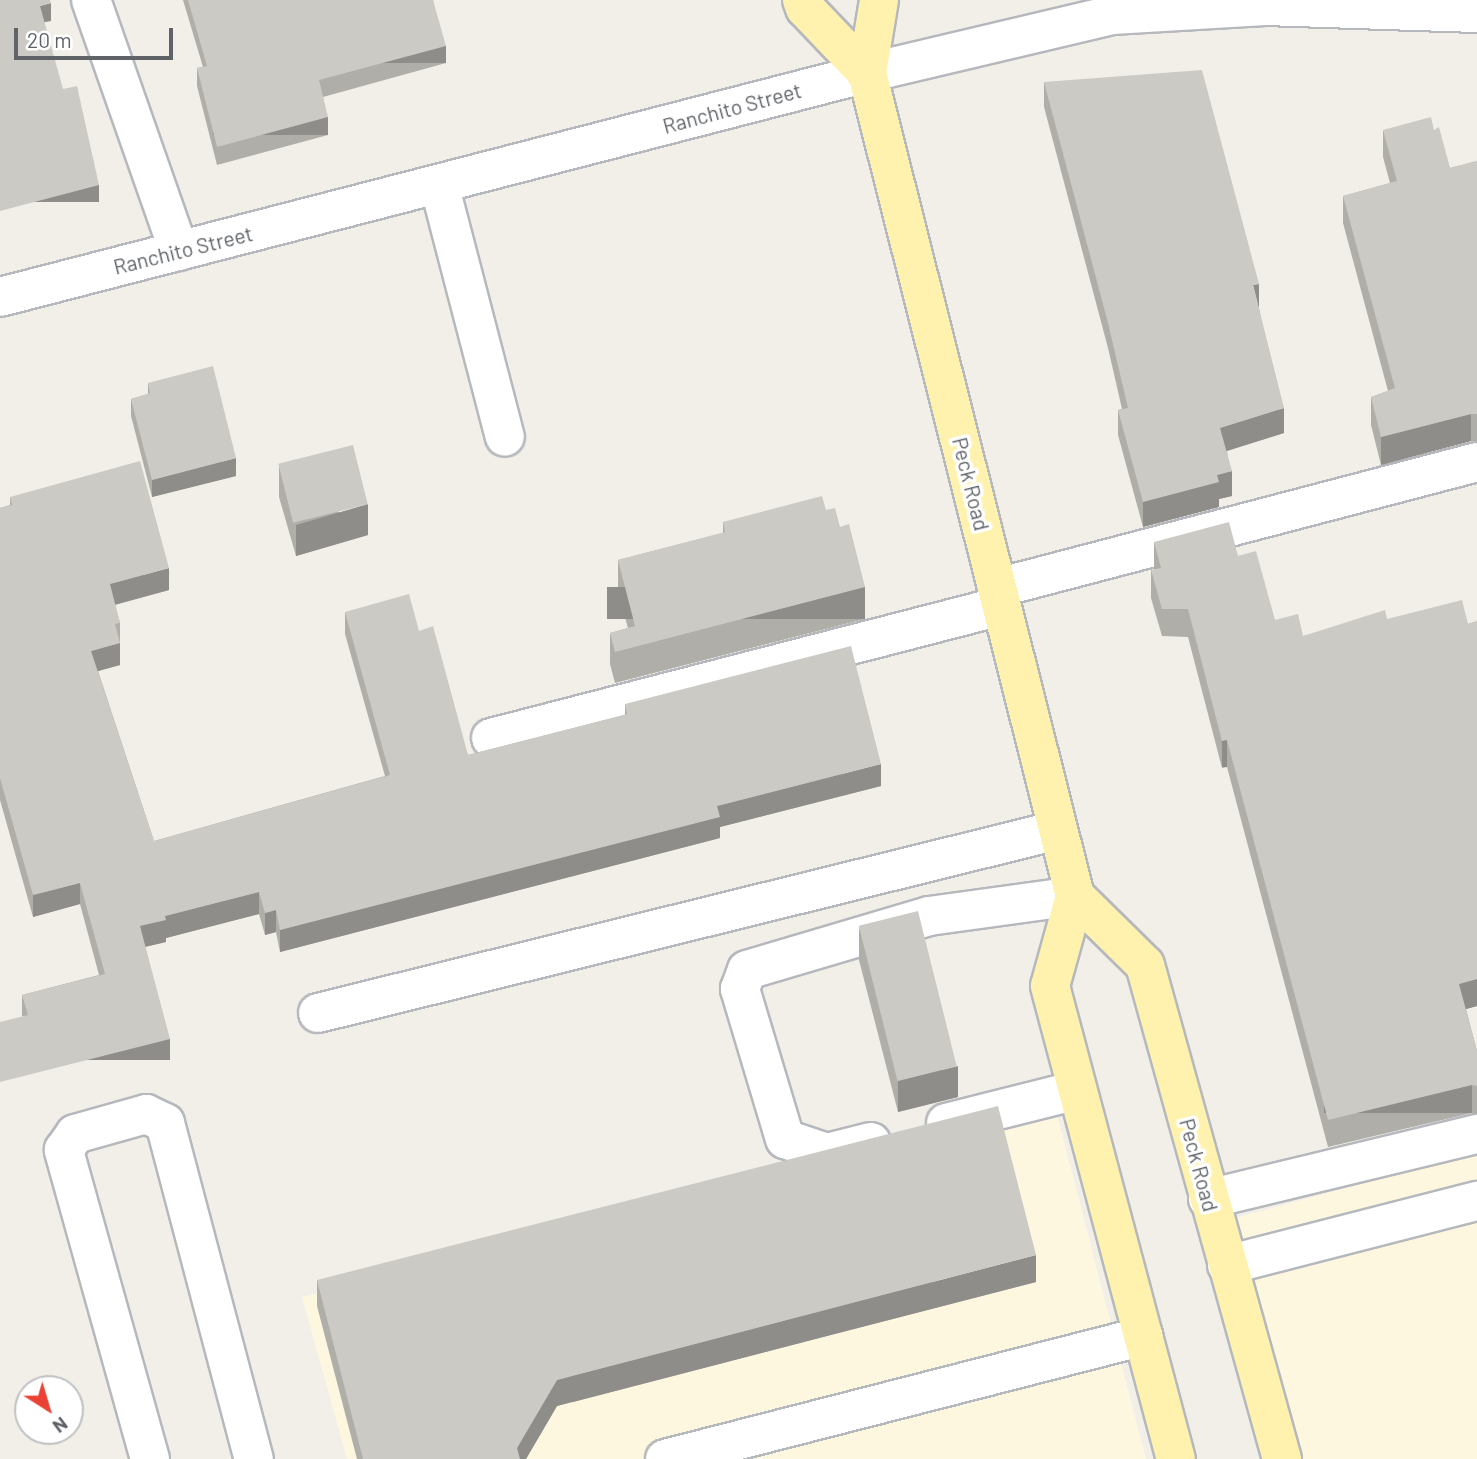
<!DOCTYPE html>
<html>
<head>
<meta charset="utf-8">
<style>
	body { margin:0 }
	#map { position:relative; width:1477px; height:1459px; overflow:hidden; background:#f1efe8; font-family:Barlow,sans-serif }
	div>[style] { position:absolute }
	.commercial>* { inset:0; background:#fef7e0 }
	.roads { filter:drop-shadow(2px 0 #b5b8bc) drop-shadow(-2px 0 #b5b8bc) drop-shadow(0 2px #b5b8bc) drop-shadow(0 -2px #b5b8bc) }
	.minor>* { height:38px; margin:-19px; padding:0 19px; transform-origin:19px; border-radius:19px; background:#fff }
	.major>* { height:38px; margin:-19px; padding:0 19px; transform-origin:19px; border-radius:19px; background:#fff2af }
	.wall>* { inset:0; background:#afaea9 }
	.shaded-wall>* { inset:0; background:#8f8d8a; transform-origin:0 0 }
	.building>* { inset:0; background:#cccac5; transform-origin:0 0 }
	span { translate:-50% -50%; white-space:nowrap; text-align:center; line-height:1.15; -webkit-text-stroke:7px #fff; paint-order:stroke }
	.street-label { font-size:21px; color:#5f6368 }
	.north { position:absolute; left:14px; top:1375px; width:70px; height:70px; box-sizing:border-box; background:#fff; border:2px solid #bfc1c3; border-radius:50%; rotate:143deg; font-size:19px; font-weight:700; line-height:28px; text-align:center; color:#5f6368 }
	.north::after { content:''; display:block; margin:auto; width:24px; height:32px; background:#ea4335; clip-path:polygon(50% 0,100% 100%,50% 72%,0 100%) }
	.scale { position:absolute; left:14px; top:28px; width:159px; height:32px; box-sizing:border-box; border:4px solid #5f6368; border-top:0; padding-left:9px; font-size:21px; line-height:24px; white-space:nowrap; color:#5f6368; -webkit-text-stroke:5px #fff; paint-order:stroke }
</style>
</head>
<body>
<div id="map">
	<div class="commercial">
		<i style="clip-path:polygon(1055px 1107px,1146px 1459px,347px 1459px,302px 1297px)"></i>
		<i style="clip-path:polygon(1477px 1153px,1477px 1459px,1297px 1459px,1227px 1220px)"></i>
	</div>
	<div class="roads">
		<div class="minor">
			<i style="left:91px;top:0;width:266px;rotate:70.7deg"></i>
			<i style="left:439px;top:184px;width:261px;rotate:75.4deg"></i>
			<i style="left:0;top:297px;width:895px;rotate:-14.49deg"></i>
			<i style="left:867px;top:73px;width:252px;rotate:-13.3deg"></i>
			<i style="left:1112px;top:15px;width:153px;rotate:-3.4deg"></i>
			<i style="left:1265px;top:6px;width:212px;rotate:1.9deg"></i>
			<i style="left:997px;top:588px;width:496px;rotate:-14.7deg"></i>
			<i style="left:491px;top:738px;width:527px;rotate:-14.51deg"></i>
			<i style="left:318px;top:1013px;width:762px;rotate:-13.89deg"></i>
			<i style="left:946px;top:1123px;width:135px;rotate:-14.1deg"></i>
			<i style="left:871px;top:1142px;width:45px;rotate:166deg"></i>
			<i style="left:827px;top:1153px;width:44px;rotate:-161.6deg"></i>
			<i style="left:785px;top:1139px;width:157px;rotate:-106.7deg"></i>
			<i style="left:740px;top:989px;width:20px;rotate:-70deg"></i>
			<i style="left:747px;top:970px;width:190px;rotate:-16.5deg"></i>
			<i style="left:929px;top:916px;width:147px;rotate:-7.8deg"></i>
			<i style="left:1208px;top:1199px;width:277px;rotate:-13.6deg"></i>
			<i style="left:1227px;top:1265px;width:258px;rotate:-14.4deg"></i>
			<i style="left:150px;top:1459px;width:321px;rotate:-105.6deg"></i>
			<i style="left:64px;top:1150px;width:19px;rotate:-55deg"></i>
			<i style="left:75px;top:1134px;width:74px;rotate:-15.7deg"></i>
			<i style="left:146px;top:1114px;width:21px;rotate:25deg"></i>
			<i style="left:165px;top:1123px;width:348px;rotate:75.2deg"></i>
			<i style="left:665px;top:1459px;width:494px;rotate:-14.4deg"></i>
		</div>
		<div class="major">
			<i style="left:802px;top:0;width:9px;rotate:69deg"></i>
			<i style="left:805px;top:8px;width:90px;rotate:46.4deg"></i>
			<i style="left:879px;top:0;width:74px;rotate:99.3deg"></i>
			<i style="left:867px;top:73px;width:849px;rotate:75.82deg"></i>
			<i style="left:1075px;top:896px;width:93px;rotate:105.5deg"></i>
			<i style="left:1050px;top:986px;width:489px;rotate:75.1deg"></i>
			<i style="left:1075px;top:896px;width:98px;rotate:44.6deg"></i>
			<i style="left:1145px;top:965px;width:513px;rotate:74.5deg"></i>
		</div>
	</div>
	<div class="wall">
		<i style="clip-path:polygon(183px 0,433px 0,446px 63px,323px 97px,328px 135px,217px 165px,197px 86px,197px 68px,203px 67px)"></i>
		<i style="clip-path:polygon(1044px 82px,1259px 308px,1284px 433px,1227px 451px,1232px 496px,1219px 499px,1219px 507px,1143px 527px,1118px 435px,1118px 410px,1122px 409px,1108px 348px,1044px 107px)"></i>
		<i style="clip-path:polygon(1383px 130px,1434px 130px,1450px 168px,1477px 161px,1477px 441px,1471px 441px,1381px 465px,1371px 425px,1371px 397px,1388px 391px,1343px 223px,1343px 196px,1390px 183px,1383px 157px)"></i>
		<i style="clip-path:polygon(148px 383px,236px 476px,152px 497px,131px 416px,131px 399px,148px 394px)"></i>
		<i style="clip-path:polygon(279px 465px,368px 535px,296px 556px,279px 497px)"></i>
		<i style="clip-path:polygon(10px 497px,169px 590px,115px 605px,120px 623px,120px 665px,98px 671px,154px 841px,385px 776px,345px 634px,345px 612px,419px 631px,468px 755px,625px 715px,625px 704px,881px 786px,720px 827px,720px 838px,280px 952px,276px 932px,265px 935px,259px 914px,166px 938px,166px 942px,145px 947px,170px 1060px,22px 1016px,22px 995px,99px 975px,80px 904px,33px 917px,0 800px,0 508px,10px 505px)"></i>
		<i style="clip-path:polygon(826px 510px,865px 619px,615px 683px,610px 664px,610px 633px,628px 628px,618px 592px,618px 560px,723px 533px,723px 522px)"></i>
		<i style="clip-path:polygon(1154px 542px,1238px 556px,1275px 620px,1303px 636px,1387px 619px,1468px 624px,1477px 621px,1477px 1006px,1466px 1009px,1477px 1051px,1477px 1114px,1472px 1113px,1328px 1147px,1227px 767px,1222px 768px,1188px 637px,1162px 636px,1151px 598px,1151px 570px,1154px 570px)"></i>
		<i style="clip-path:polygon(859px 928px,958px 1097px,898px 1112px,859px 960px)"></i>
		<i style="clip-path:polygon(317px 1280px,1036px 1282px,557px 1406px,526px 1459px,357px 1459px,317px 1306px)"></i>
	</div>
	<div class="shaded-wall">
		<i style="clip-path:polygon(51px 3px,51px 21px,40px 23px,40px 6px)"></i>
		<i style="left:446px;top:46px;width:17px;height:131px;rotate:90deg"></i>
		<i style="left:328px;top:117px;width:18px;height:115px;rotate:90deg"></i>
		<i style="left:99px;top:185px;width:17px;height:102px;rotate:90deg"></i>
		<i style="clip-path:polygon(1259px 284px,1259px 309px,1253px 285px)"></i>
		<i style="clip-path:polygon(1284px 408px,1284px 433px,1220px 453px,1220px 428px)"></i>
		<i style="clip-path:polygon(1471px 414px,1471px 441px,1381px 465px,1381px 437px)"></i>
		<i style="clip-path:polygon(236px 458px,236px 476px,152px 497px,152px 480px)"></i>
		<i style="clip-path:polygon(1232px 471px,1232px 496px,1219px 499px,1219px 507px,1143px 527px,1143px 502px,1217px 475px)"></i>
		<i style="clip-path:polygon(368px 504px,368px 535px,296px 556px,296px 525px)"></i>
		<i style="clip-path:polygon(169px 568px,169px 590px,110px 606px,110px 584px)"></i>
		<i style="left:865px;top:587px;width:32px;height:258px;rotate:90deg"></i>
		<i style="clip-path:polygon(120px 643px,120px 665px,91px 673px,91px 651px)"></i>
		<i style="left:1227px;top:740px;width:27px;height:5px;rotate:90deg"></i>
		<i style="clip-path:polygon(881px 764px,881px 786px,720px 827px,720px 838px,280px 952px,280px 930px,717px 806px)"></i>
		<i style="clip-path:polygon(80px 883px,80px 904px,33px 917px,33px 895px)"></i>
		<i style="clip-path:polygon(259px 892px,259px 914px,166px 938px,166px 942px,140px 948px,140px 926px,165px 916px)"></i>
		<i style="clip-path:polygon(276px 910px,276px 932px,265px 935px,265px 913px)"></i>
		<i style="clip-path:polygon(1477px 979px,1477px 1006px,1459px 1011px,1459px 984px)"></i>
		<i style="left:170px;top:1039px;width:21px;height:175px;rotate:90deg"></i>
		<i style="clip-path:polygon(958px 1066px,958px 1097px,898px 1112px,898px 1081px)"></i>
		<i style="left:1472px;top:1085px;width:28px;height:148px;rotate:90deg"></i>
		<i style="clip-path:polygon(1036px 1255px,1036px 1282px,557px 1406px,526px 1459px,517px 1459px,517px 1448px,557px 1380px)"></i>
	</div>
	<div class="building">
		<i style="clip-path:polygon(0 0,50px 0,51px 3px,40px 6px,63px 89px,77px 86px,99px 185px,0 211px)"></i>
		<i style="clip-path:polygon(188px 0,433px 0,446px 46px,319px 80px,328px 117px,217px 147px,197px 68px,207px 66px)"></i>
		<i style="clip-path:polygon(1202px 70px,1259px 284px,1253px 285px,1284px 408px,1220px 428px,1232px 471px,1217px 475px,1219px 482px,1143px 502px,1118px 410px,1128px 408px,1108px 323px,1044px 82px)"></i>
		<i style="clip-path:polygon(1431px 117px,1434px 130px,1439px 127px,1450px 168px,1477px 161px,1477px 414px,1471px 414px,1381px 437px,1371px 397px,1395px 388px,1343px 196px,1397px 181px,1383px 130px)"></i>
		<i style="clip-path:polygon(213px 366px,236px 458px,152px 480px,131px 399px,150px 393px,148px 383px)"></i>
		<i style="left:353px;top:445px;width:61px;height:77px;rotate:76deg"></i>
		<i style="clip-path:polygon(140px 461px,169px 568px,110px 584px,120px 623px,115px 624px,120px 643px,91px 651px,154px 841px,390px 775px,345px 612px,409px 594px,419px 631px,433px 626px,468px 755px,627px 714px,625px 704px,851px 646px,881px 764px,717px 806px,720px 817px,280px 930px,276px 910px,265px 913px,259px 892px,165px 916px,166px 920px,140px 926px,170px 1039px,0 1082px,0 1022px,28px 1015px,22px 995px,105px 974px,80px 883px,33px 895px,0 778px,0 508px,12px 505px,10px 497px)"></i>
		<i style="clip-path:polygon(822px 496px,826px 510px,835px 508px,840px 527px,849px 524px,865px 587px,615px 652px,610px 633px,635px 626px,618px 560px,725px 532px,723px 522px)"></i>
		<i style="clip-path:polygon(1229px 522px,1238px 556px,1256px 551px,1275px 620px,1298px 614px,1303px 636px,1385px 610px,1387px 619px,1462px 600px,1468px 624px,1477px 621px,1477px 979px,1459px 984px,1477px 1051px,1477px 1086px,1472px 1085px,1328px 1120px,1227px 740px,1222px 741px,1188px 609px,1162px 609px,1151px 570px,1161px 568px,1154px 542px)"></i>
		<i style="left:918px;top:911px;width:160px;height:61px;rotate:76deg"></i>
		<i style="clip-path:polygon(998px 1106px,1036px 1255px,557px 1380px,517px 1448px,520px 1459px,363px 1459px,317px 1280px)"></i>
	</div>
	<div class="street-label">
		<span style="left:732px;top:108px;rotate:-15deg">Ranchito Street</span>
		<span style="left:183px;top:250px;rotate:-14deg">Ranchito Street</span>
		<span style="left:971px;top:484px;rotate:76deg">Peck Road</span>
		<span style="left:1199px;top:1165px;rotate:75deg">Peck Road</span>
	</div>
	<div class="north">N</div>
	<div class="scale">20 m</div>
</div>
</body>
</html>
